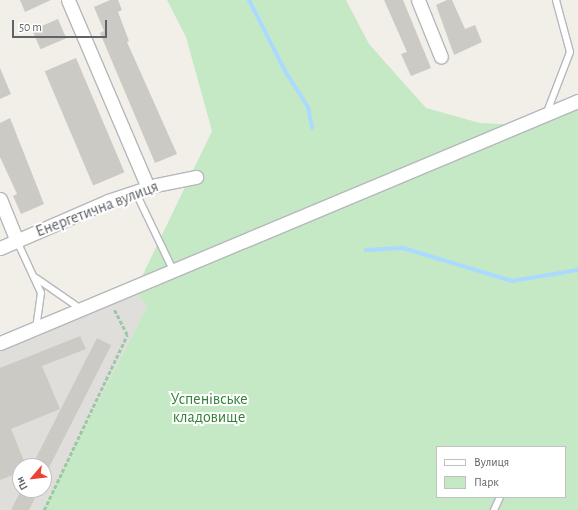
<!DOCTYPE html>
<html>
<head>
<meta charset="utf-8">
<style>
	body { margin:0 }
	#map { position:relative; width:578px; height:510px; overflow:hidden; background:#f1efe8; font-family:"Alegreya Sans",sans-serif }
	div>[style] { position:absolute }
	.industrial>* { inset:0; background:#e0deda }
	.green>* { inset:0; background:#c5e8c5 }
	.stream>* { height:4px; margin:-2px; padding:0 2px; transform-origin:2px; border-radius:2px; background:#aadaff }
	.building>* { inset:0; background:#cccac5; transform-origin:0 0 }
	.path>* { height:2.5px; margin-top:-1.25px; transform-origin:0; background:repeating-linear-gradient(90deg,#9cc7a9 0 4px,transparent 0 6px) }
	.roads { filter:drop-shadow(1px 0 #b5b8bc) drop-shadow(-1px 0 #b5b8bc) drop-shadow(0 1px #b5b8bc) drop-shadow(0 -1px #b5b8bc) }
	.service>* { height:6px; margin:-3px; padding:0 3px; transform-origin:3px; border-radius:3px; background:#fff }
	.minor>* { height:13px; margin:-6.5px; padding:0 6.5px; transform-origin:6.5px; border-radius:6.5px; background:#fff }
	span { translate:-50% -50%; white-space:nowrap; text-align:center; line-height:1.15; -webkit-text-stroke:4px #fff; paint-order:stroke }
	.street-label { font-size:16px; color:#5f6368 }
	.park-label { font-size:16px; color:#348238 }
	.legend { position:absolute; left:436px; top:446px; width:130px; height:52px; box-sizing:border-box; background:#fff; border:1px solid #bfc1c3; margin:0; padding:5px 7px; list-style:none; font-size:12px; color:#5f6368 }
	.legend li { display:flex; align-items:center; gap:8px; height:20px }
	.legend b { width:20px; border:1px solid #bfc1c3 }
	.north { position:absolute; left:12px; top:458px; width:40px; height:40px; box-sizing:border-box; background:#fff; border:1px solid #bfc1c3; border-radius:50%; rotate:242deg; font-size:11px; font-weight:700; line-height:16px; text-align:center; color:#5f6368 }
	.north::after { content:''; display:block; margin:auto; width:14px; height:18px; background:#ea4335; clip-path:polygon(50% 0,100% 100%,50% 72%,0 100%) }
	.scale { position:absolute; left:12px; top:20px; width:95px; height:18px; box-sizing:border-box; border:2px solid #5f6368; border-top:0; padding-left:5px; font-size:12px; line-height:14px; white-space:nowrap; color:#5f6368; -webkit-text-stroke:3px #fff; paint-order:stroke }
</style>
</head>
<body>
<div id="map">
	<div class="industrial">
		<i style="clip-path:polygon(evenodd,135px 291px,147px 307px,42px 510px,0 510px,0 347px,135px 291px,20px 466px,44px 466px,44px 490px,20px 490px,20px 466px)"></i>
	</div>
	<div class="green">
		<i style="clip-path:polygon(evenodd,167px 0,346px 0,369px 44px,426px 108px,480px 123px,520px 125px,578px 105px,578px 510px,42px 510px,147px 307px,135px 291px,212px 131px,186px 37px,167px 0,437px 447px,565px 447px,565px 497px,437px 497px,437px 447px)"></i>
	</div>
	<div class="stream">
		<i style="left:249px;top:0;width:80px;rotate:63.1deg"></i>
		<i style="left:285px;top:71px;width:43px;rotate:57.4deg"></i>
		<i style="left:308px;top:107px;width:21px;rotate:79deg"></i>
		<i style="left:366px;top:250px;width:37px;rotate:-3deg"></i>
		<i style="left:403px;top:248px;width:114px;rotate:16.8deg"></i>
		<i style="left:512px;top:281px;width:67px;rotate:-9.5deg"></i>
	</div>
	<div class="building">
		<i style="clip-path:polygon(20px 0,51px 0,25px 12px)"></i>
		<i style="clip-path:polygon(110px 0,118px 0,122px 10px,118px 12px,129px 41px,127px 42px,177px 154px,155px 163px,100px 33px,104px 31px,94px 7px)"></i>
		<i style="clip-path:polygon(384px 0,403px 0,431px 68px,411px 76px,401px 54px,407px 52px)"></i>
		<i style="clip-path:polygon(447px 0,452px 0,465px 29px,475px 25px,482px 42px,454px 55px,436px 5px)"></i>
		<i style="left:58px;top:19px;width:21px;height:28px;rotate:67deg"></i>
		<i style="left:76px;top:58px;width:124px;height:34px;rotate:67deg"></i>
		<i style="clip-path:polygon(0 68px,11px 94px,0 99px)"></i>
		<i style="clip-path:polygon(10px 118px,44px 204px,21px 214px,13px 196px,17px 194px,0 157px,0 123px)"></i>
		<i style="clip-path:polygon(80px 336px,86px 349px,42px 366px,60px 409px,11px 429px,26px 466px,15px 466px,18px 473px,0 480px,0 368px)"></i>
		<i style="left:97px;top:338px;width:16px;height:143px;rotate:27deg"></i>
		<i style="clip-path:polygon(21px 490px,39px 490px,29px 510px,11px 510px)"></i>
	</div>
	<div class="path">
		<i style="left:44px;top:510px;width:194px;rotate:-64.6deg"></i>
		<i style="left:127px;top:335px;width:29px;rotate:-117deg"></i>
	</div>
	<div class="roads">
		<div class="service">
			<i style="left:547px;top:112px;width:64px;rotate:-69deg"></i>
			<i style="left:570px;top:52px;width:54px;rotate:-105.1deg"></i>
			<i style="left:136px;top:193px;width:85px;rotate:64.3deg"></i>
			<i style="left:17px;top:241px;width:57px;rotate:65.2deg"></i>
			<i style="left:41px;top:293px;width:34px;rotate:98deg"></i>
			<i style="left:36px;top:278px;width:55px;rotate:34.6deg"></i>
			<i style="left:494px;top:510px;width:14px;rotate:-65deg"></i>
		</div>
		<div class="minor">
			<i style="left:68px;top:0;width:204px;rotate:66.9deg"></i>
			<i style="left:418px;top:0;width:61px;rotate:68deg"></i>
			<i style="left:0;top:199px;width:45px;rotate:68deg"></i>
			<i style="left:0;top:248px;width:118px;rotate:-23.5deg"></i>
			<i style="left:108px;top:201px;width:51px;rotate:-18.4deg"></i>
			<i style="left:156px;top:185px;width:41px;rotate:-11.3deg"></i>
			<i style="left:0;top:343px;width:627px;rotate:-22.72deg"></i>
		</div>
	</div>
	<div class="street-label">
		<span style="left:97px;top:209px;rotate:-21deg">Енергетична вулиця</span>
	</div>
	<div class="park-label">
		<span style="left:209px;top:408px">Успенівське<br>кладовище</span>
	</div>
	<ul class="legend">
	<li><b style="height:5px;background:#fff"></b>Вулиця</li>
	<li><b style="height:11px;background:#c5e8c5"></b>Парк</li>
	</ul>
	<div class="north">Пн</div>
	<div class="scale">50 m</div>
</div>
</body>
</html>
